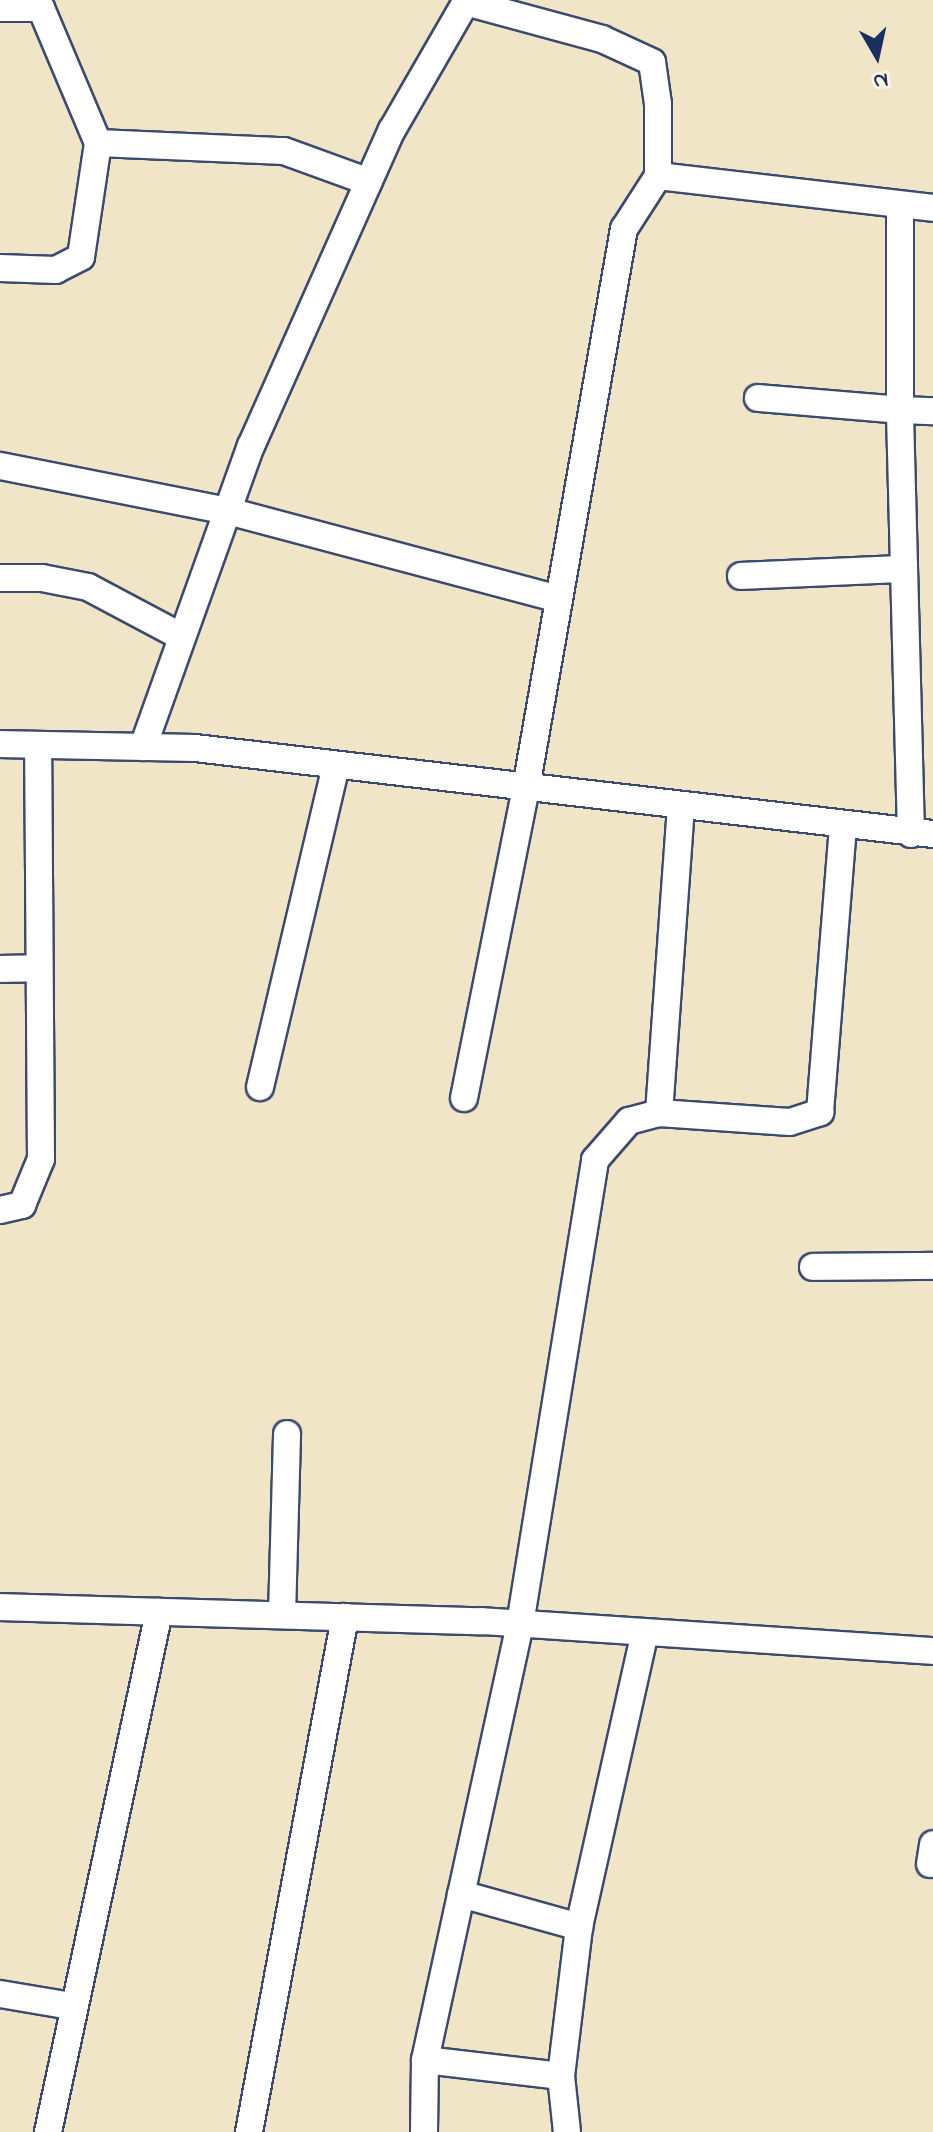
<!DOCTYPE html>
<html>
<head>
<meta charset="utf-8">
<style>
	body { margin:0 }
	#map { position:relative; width:933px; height:2132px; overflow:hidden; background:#f1e5c7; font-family:"Indie Flower",sans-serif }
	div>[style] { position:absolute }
	.roads { filter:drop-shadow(2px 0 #3b4a6e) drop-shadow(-2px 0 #3b4a6e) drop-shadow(0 2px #3b4a6e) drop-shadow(0 -2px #3b4a6e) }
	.minor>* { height:26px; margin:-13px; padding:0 13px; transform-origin:13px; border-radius:13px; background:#fff }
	span { translate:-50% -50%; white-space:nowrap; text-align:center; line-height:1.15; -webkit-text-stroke:8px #fcf5e5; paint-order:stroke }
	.north { position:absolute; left:837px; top:16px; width:80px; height:80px; -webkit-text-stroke:6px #fcf5e5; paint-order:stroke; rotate:171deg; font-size:22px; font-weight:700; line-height:32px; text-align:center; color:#1b2f5e }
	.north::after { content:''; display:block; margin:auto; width:28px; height:36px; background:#1b2f5e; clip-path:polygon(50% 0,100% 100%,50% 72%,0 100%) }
</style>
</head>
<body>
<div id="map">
	<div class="roads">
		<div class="minor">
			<i style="left:0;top:8px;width:41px"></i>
			<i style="left:41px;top:8px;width:147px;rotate:67.1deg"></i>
			<i style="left:98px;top:143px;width:115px;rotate:98.5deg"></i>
			<i style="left:81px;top:257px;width:28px;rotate:153deg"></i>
			<i style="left:56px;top:270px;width:56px;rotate:-178deg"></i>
			<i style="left:98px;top:143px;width:186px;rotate:2.5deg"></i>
			<i style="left:284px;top:151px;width:90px;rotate:20deg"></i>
			<i style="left:658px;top:176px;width:277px;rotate:6.6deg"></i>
			<i style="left:758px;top:398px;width:143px;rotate:4.8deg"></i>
			<i style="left:900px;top:410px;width:203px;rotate:-90deg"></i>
			<i style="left:0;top:466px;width:232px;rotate:11.2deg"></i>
			<i style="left:228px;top:511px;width:342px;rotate:14.9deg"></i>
			<i style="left:741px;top:576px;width:163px;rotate:-2.5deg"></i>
			<i style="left:0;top:578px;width:42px"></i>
			<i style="left:42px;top:578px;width:47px;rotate:11.1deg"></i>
			<i style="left:88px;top:587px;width:106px;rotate:28deg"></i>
			<i style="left:0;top:744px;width:195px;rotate:1.2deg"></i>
			<i style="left:195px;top:748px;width:743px;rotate:6.65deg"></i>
			<i style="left:143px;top:747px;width:320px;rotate:-70.3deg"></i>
			<i style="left:251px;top:446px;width:346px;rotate:-66deg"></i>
			<i style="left:392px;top:130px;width:150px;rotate:-60deg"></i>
			<i style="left:911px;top:834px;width:424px;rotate:-91.5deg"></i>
			<i style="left:900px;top:410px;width:33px;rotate:2deg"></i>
			<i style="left:0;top:969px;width:39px;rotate:-1deg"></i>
			<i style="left:260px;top:1087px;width:331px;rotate:-76.7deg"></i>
			<i style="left:464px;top:1098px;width:316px;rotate:-78.7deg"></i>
			<i style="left:526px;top:788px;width:568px;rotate:-80.06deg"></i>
			<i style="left:624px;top:229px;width:63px;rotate:-57.3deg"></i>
			<i style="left:658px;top:176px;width:72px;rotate:-90deg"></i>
			<i style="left:658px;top:104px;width:42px;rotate:-98.1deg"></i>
			<i style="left:652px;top:62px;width:55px;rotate:-155.3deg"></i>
			<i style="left:602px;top:39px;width:141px;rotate:-164.8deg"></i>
			<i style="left:659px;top:1113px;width:131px;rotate:3.9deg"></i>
			<i style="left:790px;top:1122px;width:32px;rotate:-18deg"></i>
			<i style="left:820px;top:1112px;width:287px;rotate:-85.4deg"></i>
			<i style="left:0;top:1210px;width:23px;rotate:-13deg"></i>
			<i style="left:22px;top:1205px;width:50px;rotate:-67.6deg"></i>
			<i style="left:41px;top:1159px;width:414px;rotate:-90.4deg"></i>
			<i style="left:813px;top:1267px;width:120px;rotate:-0.5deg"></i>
			<i style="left:0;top:1607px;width:481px;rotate:1.7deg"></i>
			<i style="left:481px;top:1621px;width:453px;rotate:3.8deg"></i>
			<i style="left:282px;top:1615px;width:181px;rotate:-88.4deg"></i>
			<i style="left:930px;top:1864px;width:20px;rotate:-81deg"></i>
			<i style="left:461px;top:1894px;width:123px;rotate:15.6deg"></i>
			<i style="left:0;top:1994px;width:72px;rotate:9.6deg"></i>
			<i style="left:425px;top:2060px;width:137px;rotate:6.7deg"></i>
			<i style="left:48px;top:2132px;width:532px;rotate:-77.95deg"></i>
			<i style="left:249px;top:2132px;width:524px;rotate:-79.44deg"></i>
			<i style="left:424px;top:2132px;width:72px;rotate:-89.2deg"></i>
			<i style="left:425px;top:2060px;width:446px;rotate:-77.7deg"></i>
			<i style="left:520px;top:1624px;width:470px;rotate:-80.8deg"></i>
			<i style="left:595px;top:1160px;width:52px;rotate:-48.9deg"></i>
			<i style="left:629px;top:1121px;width:31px;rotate:-15deg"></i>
			<i style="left:659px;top:1113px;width:307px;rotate:-85.9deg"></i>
			<i style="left:567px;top:2132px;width:56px;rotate:-96.1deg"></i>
			<i style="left:561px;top:2076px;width:150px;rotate:-83.1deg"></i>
			<i style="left:579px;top:1927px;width:302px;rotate:-77.4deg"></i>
		</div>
	</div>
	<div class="north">N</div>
</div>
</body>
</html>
